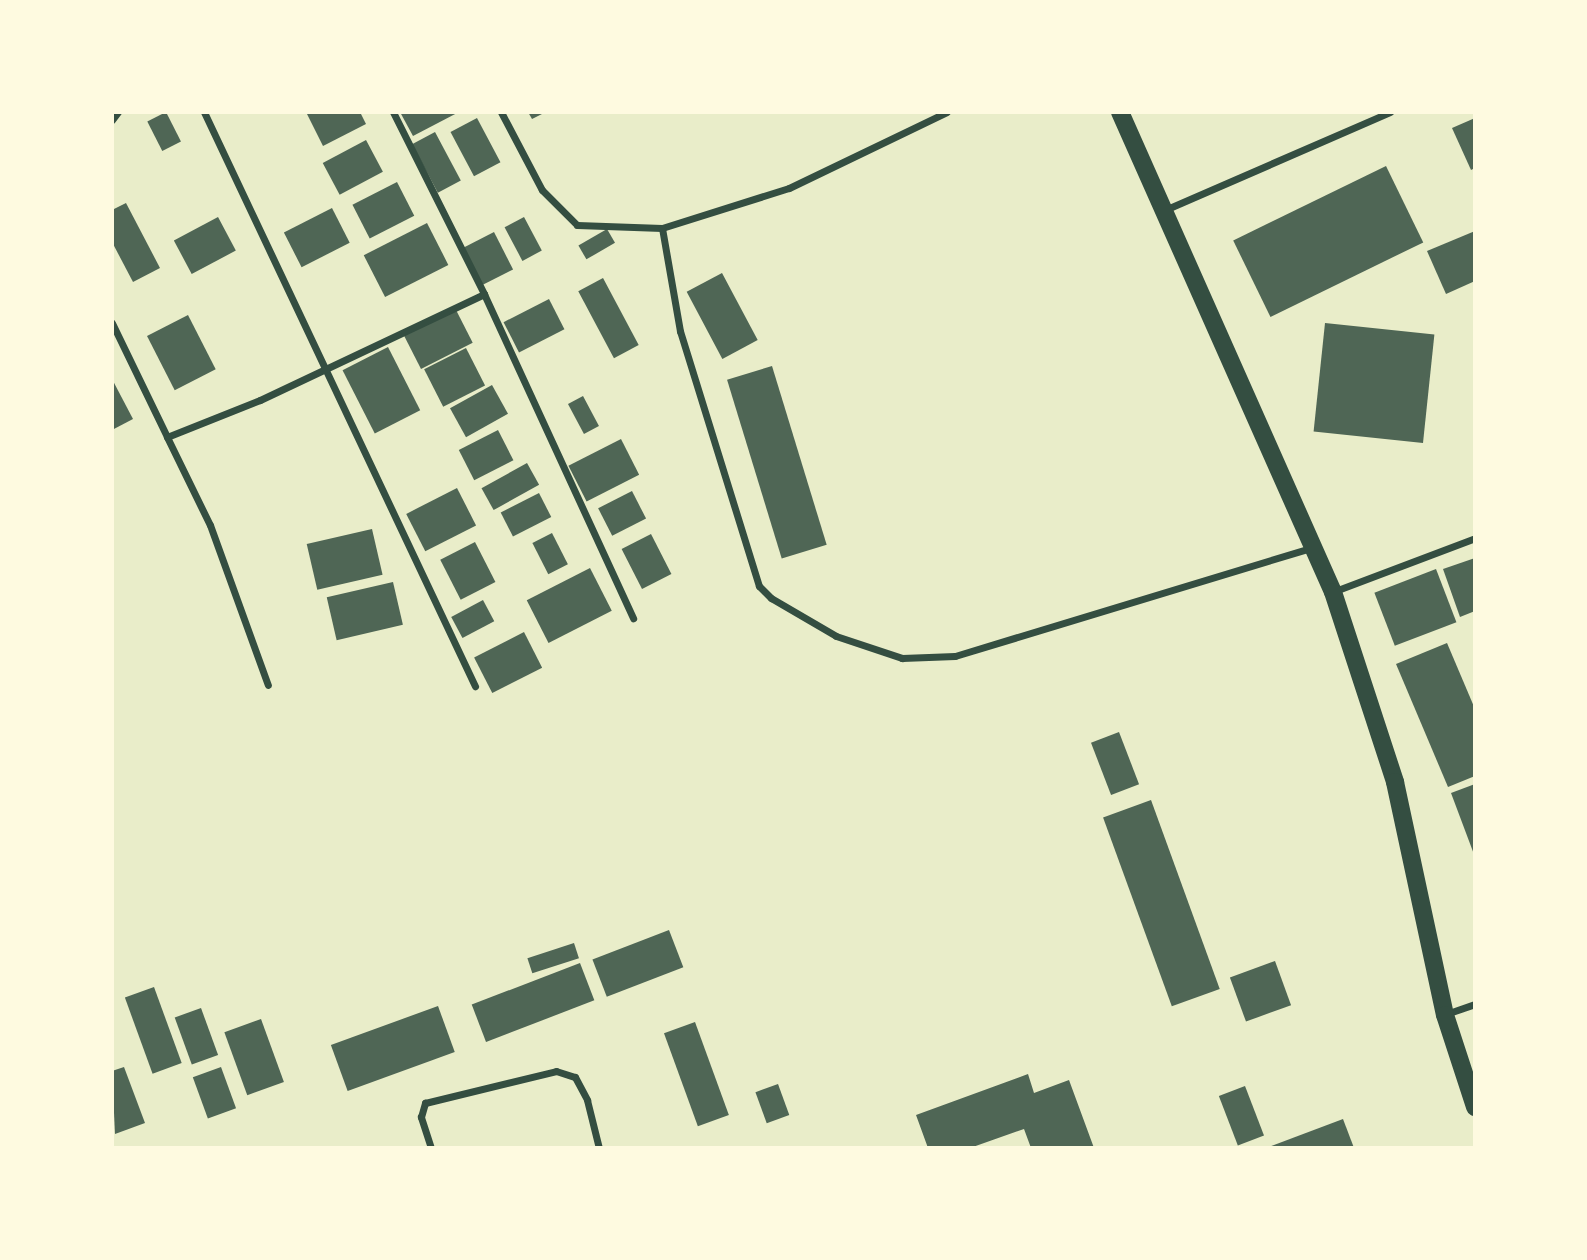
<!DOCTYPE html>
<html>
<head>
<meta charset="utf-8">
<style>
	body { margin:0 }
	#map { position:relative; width:1587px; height:1260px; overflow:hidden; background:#e9edc9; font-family:Manrope,sans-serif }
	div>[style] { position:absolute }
	.building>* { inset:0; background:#4f6655; transform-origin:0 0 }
	.minor>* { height:7px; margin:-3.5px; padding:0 3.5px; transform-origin:3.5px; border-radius:3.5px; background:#344e41 }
	.primary>* { height:18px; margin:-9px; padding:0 9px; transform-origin:9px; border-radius:9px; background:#344e41 }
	span { translate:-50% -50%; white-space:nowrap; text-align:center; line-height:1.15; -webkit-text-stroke:6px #fefae0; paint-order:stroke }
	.frame { position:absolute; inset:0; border:114px solid #fefae0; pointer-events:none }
</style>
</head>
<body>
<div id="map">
	<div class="building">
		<i style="left:166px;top:112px;width:33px;height:21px;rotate:63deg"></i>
		<i style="clip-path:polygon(306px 112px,360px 112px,366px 124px,323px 146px)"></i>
		<i style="clip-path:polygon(400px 112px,459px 112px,413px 136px)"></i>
		<i style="clip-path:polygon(528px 112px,546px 112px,532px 119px)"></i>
		<i style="left:477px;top:118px;width:50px;height:30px;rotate:62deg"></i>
		<i style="clip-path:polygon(1475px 118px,1475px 168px,1471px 170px,1452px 128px)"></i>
		<i style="left:435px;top:132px;width:55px;height:26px;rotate:62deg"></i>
		<i style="left:366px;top:140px;width:36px;height:49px;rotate:62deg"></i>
		<i style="left:1386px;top:166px;width:85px;height:170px;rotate:64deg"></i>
		<i style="left:397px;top:182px;width:38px;height:50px;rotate:63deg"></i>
		<i style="clip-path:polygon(126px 203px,160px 268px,133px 282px,112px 242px,112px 210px)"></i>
		<i style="left:332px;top:208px;width:39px;height:54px;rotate:63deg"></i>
		<i style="left:218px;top:217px;width:38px;height:50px;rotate:62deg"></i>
		<i style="left:524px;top:217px;width:38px;height:22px;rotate:62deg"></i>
		<i style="left:427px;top:223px;width:47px;height:71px;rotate:63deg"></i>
		<i style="left:607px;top:229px;width:16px;height:33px;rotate:60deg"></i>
		<i style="clip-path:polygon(1475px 231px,1475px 281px,1446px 294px,1427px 251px)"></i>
		<i style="left:494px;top:232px;width:42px;height:35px;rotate:63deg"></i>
		<i style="left:722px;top:273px;width:76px;height:40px;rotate:62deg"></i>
		<i style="left:603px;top:278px;width:76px;height:28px;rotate:62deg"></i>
		<i style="left:549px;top:299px;width:34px;height:51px;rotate:63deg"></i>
		<i style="left:455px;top:308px;width:39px;height:58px;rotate:63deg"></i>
		<i style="left:188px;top:315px;width:61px;height:46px;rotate:63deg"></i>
		<i style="left:1325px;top:323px;width:110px;height:109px;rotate:6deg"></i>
		<i style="left:388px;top:347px;width:71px;height:51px;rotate:63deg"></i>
		<i style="left:466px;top:348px;width:42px;height:47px;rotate:63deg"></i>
		<i style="left:772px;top:366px;width:187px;height:47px;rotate:73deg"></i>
		<i style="clip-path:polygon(112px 379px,133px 419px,112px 430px)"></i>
		<i style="left:492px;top:385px;width:33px;height:48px;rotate:61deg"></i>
		<i style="left:583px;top:396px;width:34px;height:17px;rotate:62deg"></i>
		<i style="left:498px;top:430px;width:34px;height:44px;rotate:63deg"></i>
		<i style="left:621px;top:439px;width:40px;height:59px;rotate:63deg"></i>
		<i style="left:527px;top:463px;width:25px;height:52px;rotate:61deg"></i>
		<i style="left:457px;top:488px;width:42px;height:57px;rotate:63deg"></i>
		<i style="left:632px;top:491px;width:31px;height:38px;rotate:63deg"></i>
		<i style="left:539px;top:493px;width:27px;height:43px;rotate:63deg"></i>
		<i style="left:372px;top:529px;width:47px;height:67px;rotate:77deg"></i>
		<i style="left:552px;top:533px;width:35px;height:22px;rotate:63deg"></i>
		<i style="left:651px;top:534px;width:45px;height:33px;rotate:63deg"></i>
		<i style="left:475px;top:542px;width:45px;height:39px;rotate:63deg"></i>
		<i style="clip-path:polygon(1475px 558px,1475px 611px,1460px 617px,1443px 569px)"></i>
		<i style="left:590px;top:568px;width:48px;height:71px;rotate:63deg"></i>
		<i style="left:1436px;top:569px;width:57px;height:66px;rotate:69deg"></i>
		<i style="left:393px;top:582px;width:44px;height:68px;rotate:77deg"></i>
		<i style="left:483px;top:600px;width:24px;height:36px;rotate:62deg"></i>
		<i style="left:524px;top:632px;width:40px;height:56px;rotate:63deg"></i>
		<i style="clip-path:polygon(1447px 643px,1475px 709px,1475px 776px,1448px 787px,1396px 664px)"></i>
		<i style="left:1119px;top:732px;width:56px;height:30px;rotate:69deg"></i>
		<i style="clip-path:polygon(1475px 784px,1475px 857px,1451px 793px)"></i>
		<i style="left:1151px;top:800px;width:201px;height:51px;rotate:70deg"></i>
		<i style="left:669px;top:930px;width:40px;height:82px;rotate:69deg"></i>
		<i style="left:574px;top:943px;width:16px;height:49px;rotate:72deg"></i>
		<i style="left:1275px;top:961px;width:47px;height:48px;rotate:70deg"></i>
		<i style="left:580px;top:963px;width:40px;height:116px;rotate:69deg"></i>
		<i style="left:154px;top:987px;width:81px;height:31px;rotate:70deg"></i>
		<i style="left:438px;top:1006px;width:49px;height:114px;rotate:70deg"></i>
		<i style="left:201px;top:1008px;width:50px;height:28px;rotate:70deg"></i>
		<i style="left:261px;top:1019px;width:67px;height:39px;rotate:70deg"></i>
		<i style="left:695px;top:1022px;width:99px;height:33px;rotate:70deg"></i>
		<i style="clip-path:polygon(124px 1067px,145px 1123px,115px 1134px,112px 1071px)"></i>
		<i style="left:221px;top:1067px;width:44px;height:30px;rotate:70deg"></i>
		<i style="clip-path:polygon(1028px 1074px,1034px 1093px,1069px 1080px,1094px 1148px,1031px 1148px,1024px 1129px,970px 1148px,928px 1148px,916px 1115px)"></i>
		<i style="left:778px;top:1084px;width:33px;height:24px;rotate:70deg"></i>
		<i style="left:1245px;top:1086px;width:53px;height:28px;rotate:69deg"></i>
		<i style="clip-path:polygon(1343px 1119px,1354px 1148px,1266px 1148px)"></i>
	</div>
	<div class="minor">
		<i style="left:204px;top:112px;width:635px;rotate:64.73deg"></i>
		<i style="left:393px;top:112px;width:203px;rotate:63.4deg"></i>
		<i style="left:484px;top:294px;width:357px;rotate:65.3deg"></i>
		<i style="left:501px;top:112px;width:88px;rotate:62.3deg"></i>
		<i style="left:542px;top:190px;width:49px;rotate:45deg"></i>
		<i style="left:577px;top:225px;width:85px;rotate:2deg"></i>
		<i style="left:662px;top:228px;width:133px;rotate:-17.5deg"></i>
		<i style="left:789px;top:188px;width:175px;rotate:-25.7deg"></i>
		<i style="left:112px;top:120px;width:10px;rotate:-53deg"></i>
		<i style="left:1167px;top:209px;width:243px;rotate:-23.5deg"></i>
		<i style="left:662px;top:228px;width:105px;rotate:80.1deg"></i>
		<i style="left:680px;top:331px;width:267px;rotate:72.8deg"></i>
		<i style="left:759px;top:586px;width:17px;rotate:45deg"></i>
		<i style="left:771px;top:598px;width:75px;rotate:30.3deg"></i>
		<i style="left:836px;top:636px;width:70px;rotate:18.4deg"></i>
		<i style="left:902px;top:658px;width:53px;rotate:-2.2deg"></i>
		<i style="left:955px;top:656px;width:374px;rotate:-16.9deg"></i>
		<i style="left:112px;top:323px;width:127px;rotate:64.2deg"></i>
		<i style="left:167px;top:437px;width:100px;rotate:-21.7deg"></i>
		<i style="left:260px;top:400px;width:248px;rotate:-25.3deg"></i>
		<i style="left:167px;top:437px;width:98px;rotate:64deg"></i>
		<i style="left:210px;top:525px;width:170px;rotate:70.1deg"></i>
		<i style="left:1335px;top:591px;width:150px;rotate:-20.7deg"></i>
		<i style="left:1446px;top:1014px;width:31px;rotate:-19deg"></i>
		<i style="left:431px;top:1148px;width:33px;rotate:-108deg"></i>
		<i style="left:421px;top:1117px;width:15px;rotate:-74deg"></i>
		<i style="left:425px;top:1103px;width:135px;rotate:-13.7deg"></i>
		<i style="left:556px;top:1071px;width:20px;rotate:18deg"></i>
		<i style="left:575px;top:1077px;width:26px;rotate:62deg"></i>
		<i style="left:587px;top:1100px;width:49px;rotate:76deg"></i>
	</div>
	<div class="primary">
		<i style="left:1120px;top:112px;width:525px;rotate:66.07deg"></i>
		<i style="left:1333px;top:592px;width:200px;rotate:71.9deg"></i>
		<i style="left:1395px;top:782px;width:238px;rotate:77.9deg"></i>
		<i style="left:1445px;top:1015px;width:97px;rotate:71.9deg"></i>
	</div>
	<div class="frame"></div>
</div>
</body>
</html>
